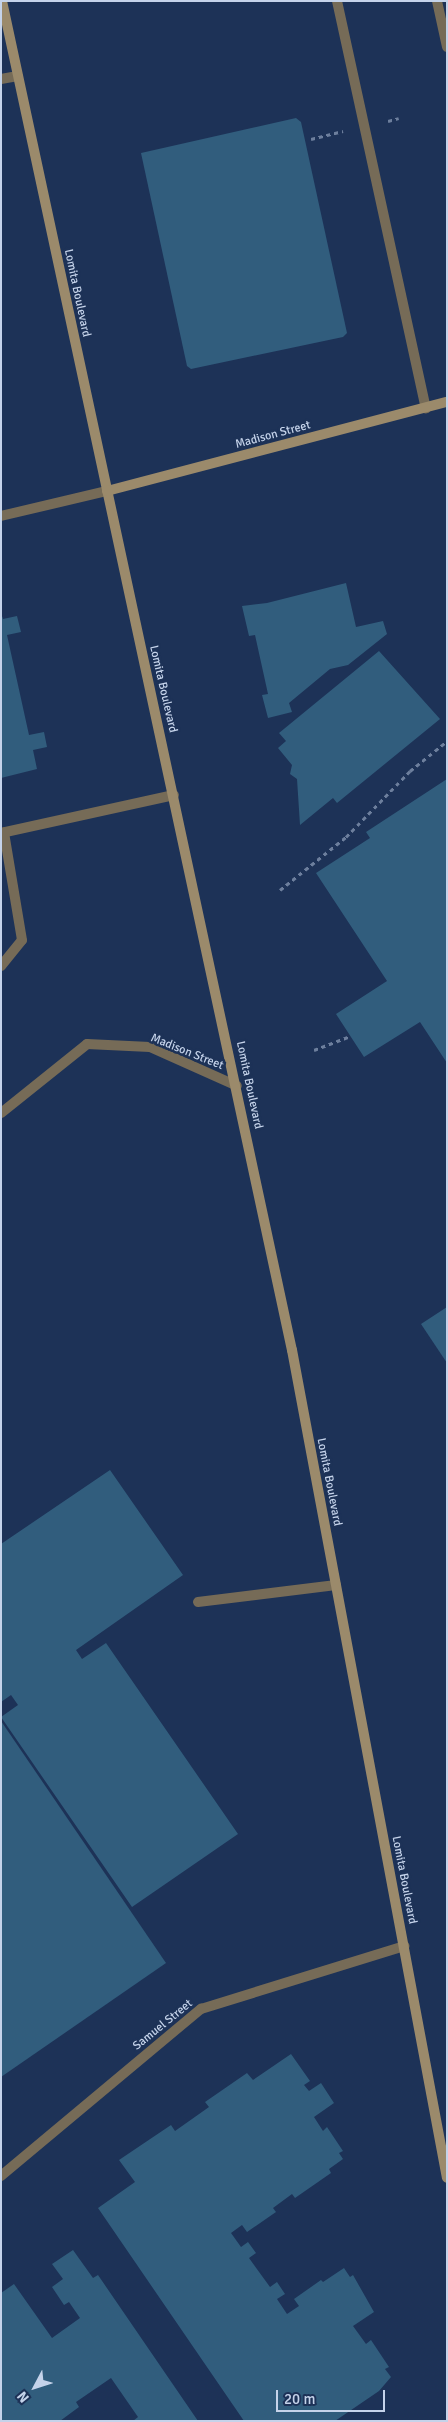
<!DOCTYPE html>
<html>
<head>
<meta charset="utf-8">
<style>
	body { margin:0 }
	#map { position:relative; width:448px; height:2422px; overflow:hidden; background:#1d3257; font-family:Signika,sans-serif }
	div>[style] { position:absolute }
	.building>* { inset:0; background:#315d7d }
	.path>* { height:3px; margin-top:-1.5px; transform-origin:0; background:repeating-linear-gradient(90deg,#6d7f9d 0 4px,transparent 0 8px) }
	.service>* { height:10px; margin:-5px; padding:0 5px; transform-origin:5px; border-radius:5px; background:#766b57 }
	.minor>* { height:10px; margin:-5px; padding:0 5px; transform-origin:5px; border-radius:5px; background:#766b57 }
	.secondary>* { height:10px; margin:-5px; padding:0 5px; transform-origin:5px; border-radius:5px; background:#9b8a6b }
	span { translate:-50% -50%; white-space:nowrap; text-align:center; line-height:1.15; -webkit-text-stroke:5px #1d3257; paint-order:stroke }
	.street-label { font-size:12px; color:#c5d3ea }
	.frame { position:absolute; inset:0; border:2px solid #c5d3ea; pointer-events:none }
	.north { position:absolute; left:10px; top:2362px; width:50px; height:50px; -webkit-text-stroke:4px #1d3257; paint-order:stroke; rotate:230deg; font-size:14px; font-weight:700; line-height:20px; text-align:center; color:#c5d3ea }
	.north::after { content:''; display:block; margin:auto; width:18px; height:22px; background:#c5d3ea; clip-path:polygon(50% 0,100% 100%,50% 72%,0 100%) }
	.scale { position:absolute; left:276px; top:2390px; width:109px; height:22px; box-sizing:border-box; border:2px solid #c5d3ea; border-top:0; padding-left:6px; font-size:15px; line-height:18px; white-space:nowrap; color:#c5d3ea; -webkit-text-stroke:4px #1d3257; paint-order:stroke }
</style>
</head>
<body>
<div id="map">
	<div class="building">
		<i style="clip-path:polygon(296px 118px,301px 122px,347px 333px,343px 337px,191px 369px,187px 366px,141px 153px)"></i>
		<i style="clip-path:polygon(346px 583px,356px 627px,383px 621px,387px 634px,348px 665px,330px 669px,289px 703px,292px 712px,268px 718px,262px 695px,268px 694px,255px 635px,249px 636px,242px 606px,267px 603px)"></i>
		<i style="clip-path:polygon(1px 613px,3px 619px,17px 616px,21px 632px,7px 635px,29px 735px,44px 732px,47px 747px,33px 750px,37px 769px,1px 778px)"></i>
		<i style="clip-path:polygon(379px 651px,440px 719px,337px 803px,333px 798px,300px 825px,297px 779px,290px 774px,292px 765px,278px 748px,286px 741px,279px 733px)"></i>
		<i style="clip-path:polygon(447px 779px,447px 1063px,420px 1022px,364px 1057px,336px 1014px,387px 981px,316px 873px,370px 838px,366px 832px)"></i>
		<i style="clip-path:polygon(447px 1307px,447px 1363px,421px 1324px)"></i>
		<i style="clip-path:polygon(110px 1470px,183px 1575px,76px 1650px,82px 1659px,106px 1643px,238px 1834px,132px 1907px,1px 1717px,18px 1705px,11px 1695px,1px 1702px,1px 1544px)"></i>
		<i style="clip-path:polygon(1px 1721px,166px 1963px,1px 2077px)"></i>
		<i style="clip-path:polygon(291px 2054px,310px 2081px,304px 2085px,309px 2091px,321px 2083px,334px 2103px,314px 2117px,323px 2131px,327px 2127px,343px 2151px,339px 2153px,343px 2159px,329px 2169px,331px 2173px,295px 2198px,292px 2194px,273px 2208px,276px 2212px,247px 2232px,242px 2225px,231px 2233px,241px 2247px,248px 2242px,256px 2253px,249px 2258px,270px 2287px,277px 2282px,285px 2294px,277px 2299px,287px 2314px,299px 2306px,294px 2299px,321px 2280px,323px 2282px,344px 2268px,350px 2277px,353px 2275px,374px 2312px,353px 2326px,366px 2344px,371px 2340px,389px 2367px,385px 2369px,391px 2377px,379px 2391px,335px 2421px,244px 2421px,98px 2208px,135px 2182px,119px 2160px,171px 2125px,175px 2131px,209px 2107px,205px 2102px,247px 2073px,253px 2080px)"></i>
		<i style="clip-path:polygon(73px 2250px,93px 2278px,98px 2275px,198px 2421px,133px 2421px,138px 2417px,111px 2378px,76px 2402px,79px 2407px,60px 2421px,1px 2421px,1px 2293px,14px 2284px,52px 2338px,80px 2318px,69px 2302px,64px 2305px,52px 2287px,63px 2279px,52px 2264px)"></i>
	</div>
	<div class="path">
		<i style="left:388px;top:121px;width:11px;rotate:-15deg"></i>
		<i style="left:311px;top:139px;width:33px;rotate:-14deg"></i>
		<i style="left:280px;top:890px;width:85px;rotate:-38.8deg"></i>
		<i style="left:346px;top:837px;width:92px;rotate:-45.9deg"></i>
		<i style="left:410px;top:771px;width:48px;rotate:-39deg"></i>
		<i style="left:314px;top:1050px;width:39px;rotate:-21deg"></i>
	</div>
	<div class="service">
		<i style="left:337px;top:1px;width:417px;rotate:77.7deg"></i>
		<i style="left:437px;top:1px;width:47px;rotate:77.7deg"></i>
		<i style="left:1px;top:79px;width:17px;rotate:-10deg"></i>
		<i style="left:1px;top:516px;width:109px;rotate:-13.3deg"></i>
		<i style="left:1px;top:833px;width:177px;rotate:-12.4deg"></i>
		<i style="left:1px;top:966px;width:33px;rotate:-51deg"></i>
		<i style="left:22px;top:940px;width:109px;rotate:-99.5deg"></i>
		<i style="left:198px;top:1602px;width:139px;rotate:-7deg"></i>
	</div>
	<div class="minor">
		<i style="left:1px;top:1113px;width:110px;rotate:-38.7deg"></i>
		<i style="left:87px;top:1044px;width:63px;rotate:2.7deg"></i>
		<i style="left:150px;top:1047px;width:95px;rotate:24.1deg"></i>
		<i style="left:1px;top:2176px;width:261px;rotate:-39.9deg"></i>
		<i style="left:201px;top:2009px;width:213px;rotate:-17.2deg"></i>
	</div>
	<div class="secondary">
		<i style="left:2px;top:1px;width:1380px;rotate:77.87deg"></i>
		<i style="left:292px;top:1350px;width:842px;rotate:79.4deg"></i>
		<i style="left:107px;top:491px;width:351px;rotate:-14.7deg"></i>
	</div>
	<div class="street-label">
		<span style="left:77px;top:293px;rotate:78deg">Lomita Boulevard</span>
		<span style="left:273px;top:435px;rotate:-15deg">Madison Street</span>
		<span style="left:163px;top:689px;rotate:77deg">Lomita Boulevard</span>
		<span style="left:187px;top:1052px;rotate:22deg">Madison Street</span>
		<span style="left:249px;top:1085px;rotate:78deg">Lomita Boulevard</span>
		<span style="left:329px;top:1482px;rotate:79deg">Lomita Boulevard</span>
		<span style="left:404px;top:1880px;rotate:79deg">Lomita Boulevard</span>
		<span style="left:163px;top:2025px;rotate:-39deg">Samuel Street</span>
	</div>
	<div class="frame"></div>
	<div class="north">N</div>
	<div class="scale">20 m</div>
</div>
</body>
</html>
